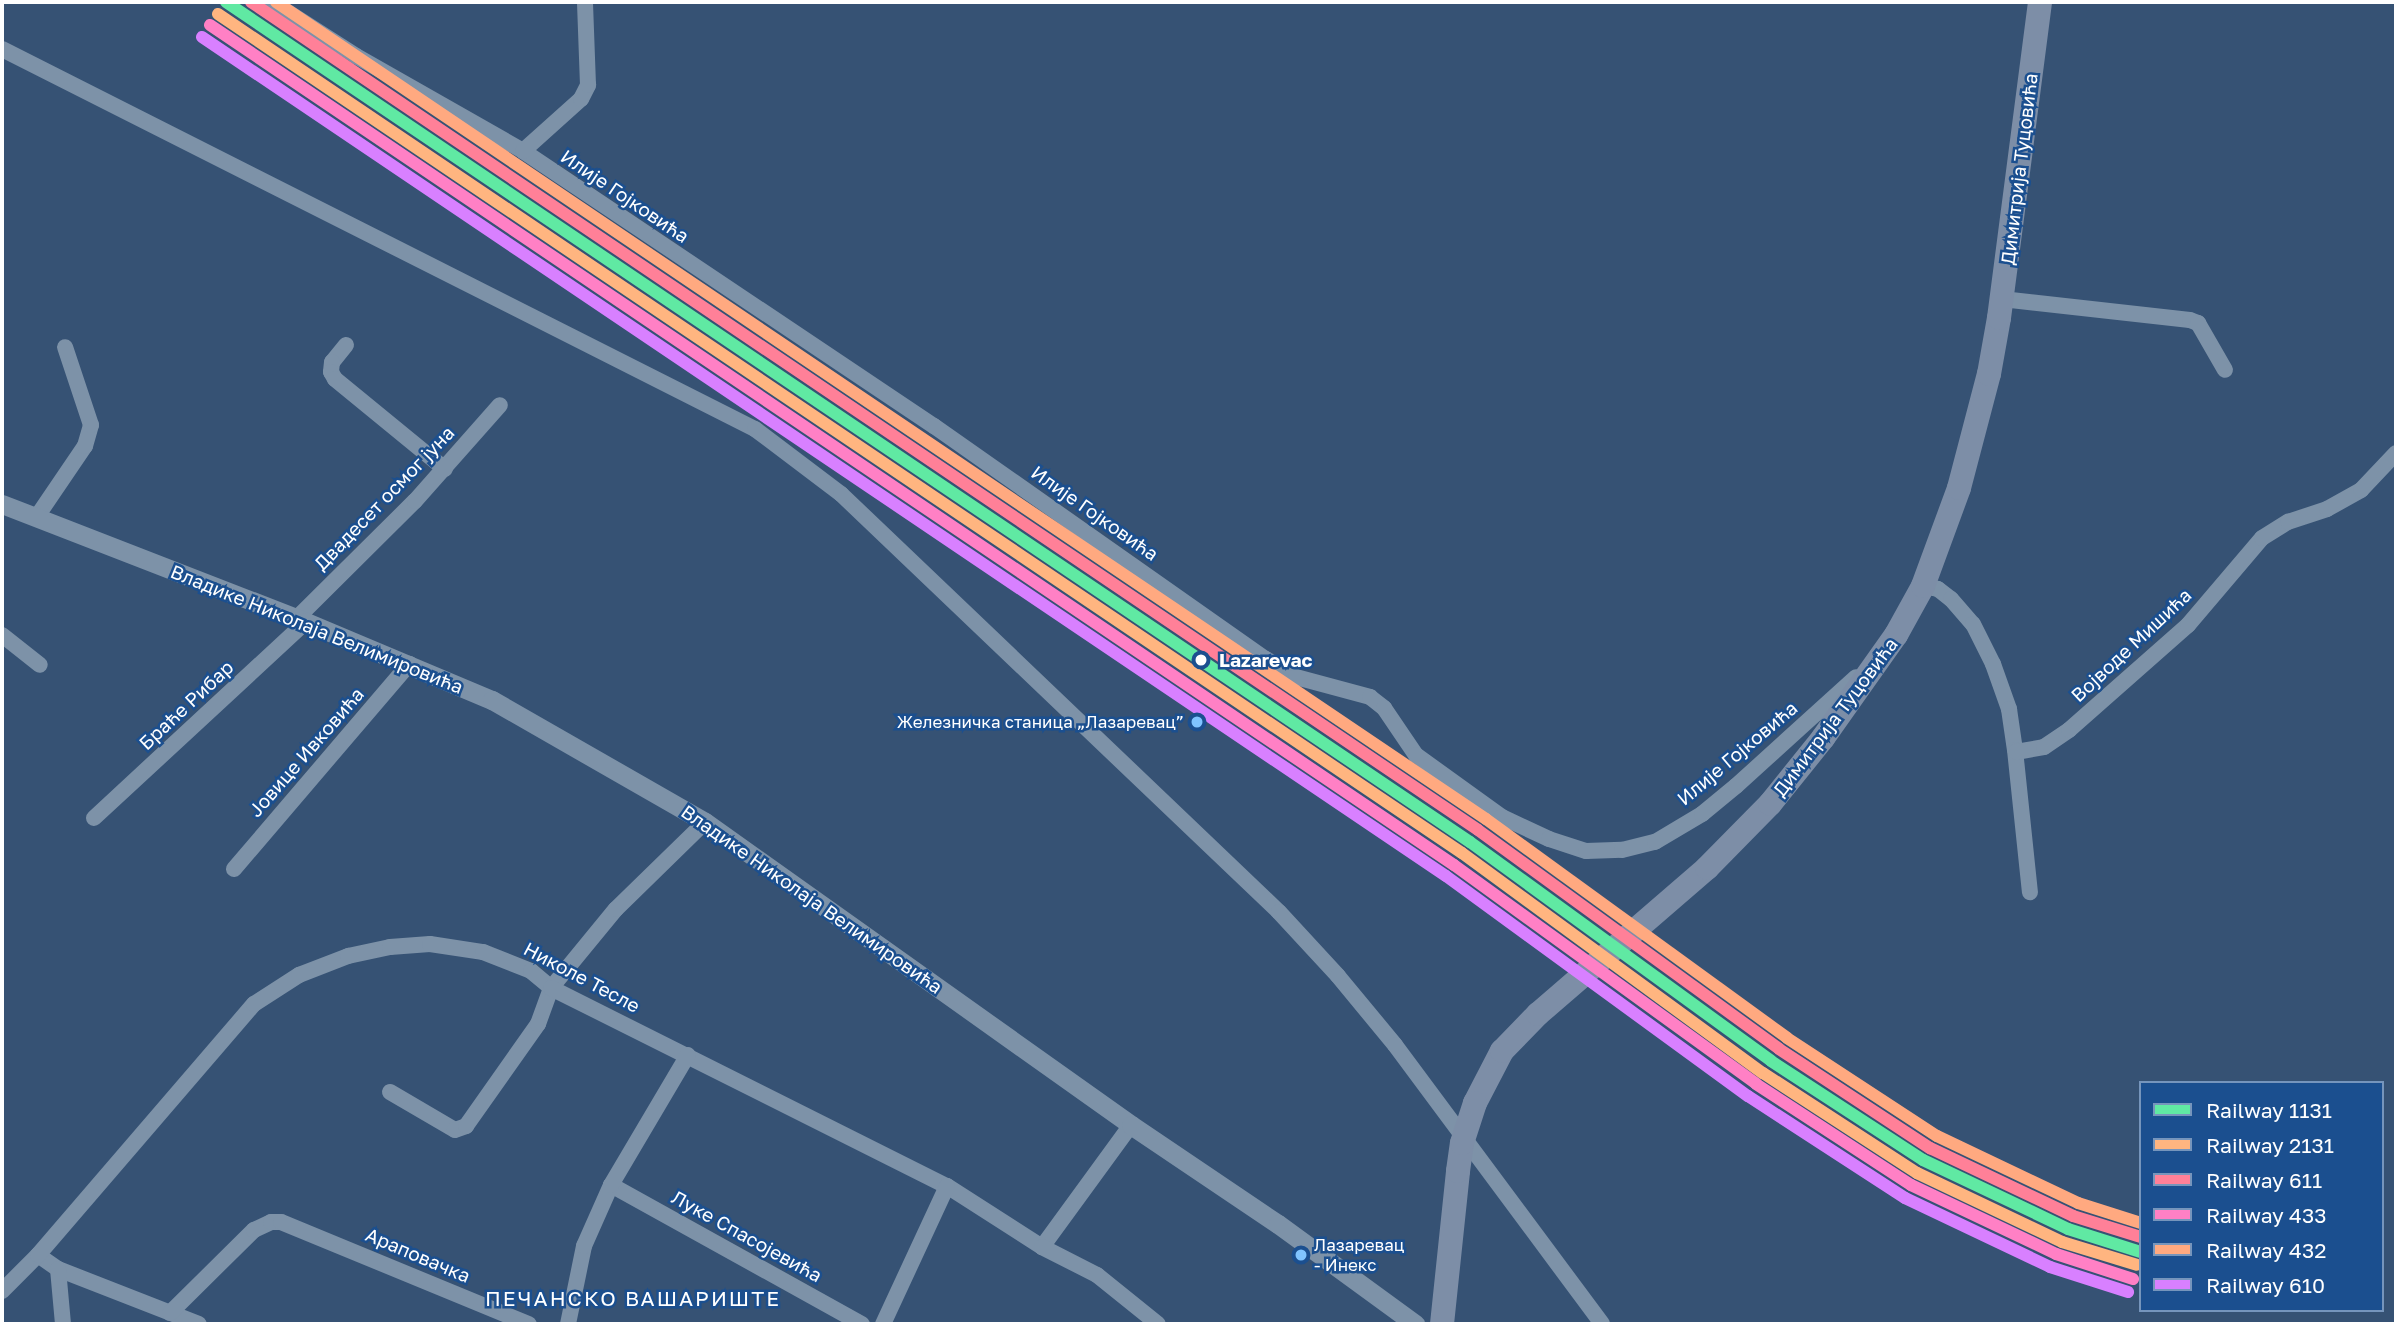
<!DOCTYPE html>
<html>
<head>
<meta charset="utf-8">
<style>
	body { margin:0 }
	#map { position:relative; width:2398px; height:1326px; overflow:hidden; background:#365274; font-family:"Golos Text",sans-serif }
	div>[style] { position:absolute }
	.minor>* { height:16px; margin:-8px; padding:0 8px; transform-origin:8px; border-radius:8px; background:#7d92a8 }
	.tertiary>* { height:19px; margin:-9.5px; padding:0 9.5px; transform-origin:9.5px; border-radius:9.5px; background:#7d92a8 }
	.primary>* { height:24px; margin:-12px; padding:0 12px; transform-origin:12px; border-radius:12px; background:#7d8ea7 }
	.primary-bridge>* { height:24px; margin:-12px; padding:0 12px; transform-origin:12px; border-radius:12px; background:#7d8ea7 }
	.rail-1>* { height:12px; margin:-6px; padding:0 6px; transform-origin:6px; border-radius:6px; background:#60e9a3 }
	.rail-2>* { height:12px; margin:-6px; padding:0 6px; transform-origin:6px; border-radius:6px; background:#ffb580 }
	.rail-3>* { height:12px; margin:-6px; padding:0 6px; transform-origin:6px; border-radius:6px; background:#ff8098 }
	.rail-4>* { height:12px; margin:-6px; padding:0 6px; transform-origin:6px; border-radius:6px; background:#ff80c5 }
	.rail-5>* { height:12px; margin:-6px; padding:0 6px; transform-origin:6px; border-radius:6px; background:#ffa980 }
	.rail-6>* { height:12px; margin:-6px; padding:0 6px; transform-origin:6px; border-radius:6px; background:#d880ff }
	.dots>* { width:19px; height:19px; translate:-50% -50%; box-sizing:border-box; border:4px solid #1b4f8f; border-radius:50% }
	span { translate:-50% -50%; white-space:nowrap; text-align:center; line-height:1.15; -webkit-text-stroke:5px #1b4f8f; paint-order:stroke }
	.bus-label { font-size:17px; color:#fff }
	.right { translate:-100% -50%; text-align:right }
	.left { translate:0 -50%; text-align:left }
	.street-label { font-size:19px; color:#fff }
	.stop-label { font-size:19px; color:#fff; font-weight:700 }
	.neighbourhood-label { font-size:21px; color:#fff; letter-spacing:2px }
	.frame { position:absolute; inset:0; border:4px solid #fff; pointer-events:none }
	.legend { position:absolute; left:2139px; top:1081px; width:245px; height:231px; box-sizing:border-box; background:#1b4f8f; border:2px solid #7695bc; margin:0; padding:9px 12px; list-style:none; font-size:21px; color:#fff }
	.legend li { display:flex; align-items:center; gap:14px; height:35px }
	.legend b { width:35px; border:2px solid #7695bc }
</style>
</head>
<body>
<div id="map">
	<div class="minor">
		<i style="left:272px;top:2px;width:100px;rotate:32.7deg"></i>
		<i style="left:356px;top:56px;width:192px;rotate:29.6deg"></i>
		<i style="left:523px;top:151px;width:495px;rotate:33.8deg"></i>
		<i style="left:934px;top:426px;width:406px;rotate:35.1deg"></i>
		<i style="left:1266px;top:659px;width:35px;rotate:31deg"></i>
		<i style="left:1296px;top:677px;width:77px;rotate:15.1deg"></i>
		<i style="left:1370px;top:697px;width:18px;rotate:38deg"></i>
		<i style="left:1384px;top:708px;width:57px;rotate:55.8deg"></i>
		<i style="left:1416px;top:755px;width:106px;rotate:35.8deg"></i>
		<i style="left:1502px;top:817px;width:52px;rotate:25.1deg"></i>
		<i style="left:1549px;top:839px;width:39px;rotate:18deg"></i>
		<i style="left:1586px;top:851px;width:36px;rotate:-2deg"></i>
		<i style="left:1622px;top:850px;width:34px;rotate:-14deg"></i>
		<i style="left:1655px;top:842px;width:55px;rotate:-30.8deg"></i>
		<i style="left:1702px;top:814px;width:44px;rotate:-39.5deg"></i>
		<i style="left:1736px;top:786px;width:162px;rotate:-42.2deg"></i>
		<i style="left:2px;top:49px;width:843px;rotate:26.78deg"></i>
		<i style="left:755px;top:429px;width:108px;rotate:37.1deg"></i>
		<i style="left:841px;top:494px;width:605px;rotate:43.66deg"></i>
		<i style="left:1279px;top:912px;width:87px;rotate:47.3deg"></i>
		<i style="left:1338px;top:976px;width:89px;rotate:50.4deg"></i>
		<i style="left:1395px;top:1045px;width:347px;rotate:53.4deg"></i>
		<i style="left:523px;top:151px;width:78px;rotate:-41.9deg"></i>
		<i style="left:581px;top:99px;width:16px;rotate:-63deg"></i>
		<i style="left:588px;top:85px;width:83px;rotate:-92.1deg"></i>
		<i style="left:2002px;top:299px;width:189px;rotate:6.4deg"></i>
		<i style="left:2190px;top:320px;width:9px;rotate:21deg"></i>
		<i style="left:2198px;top:323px;width:54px;rotate:60.1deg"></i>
		<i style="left:346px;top:345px;width:22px;rotate:129deg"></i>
		<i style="left:332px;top:362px;width:10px;rotate:96deg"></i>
		<i style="left:331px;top:372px;width:8px;rotate:60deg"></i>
		<i style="left:335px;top:379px;width:142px;rotate:39.3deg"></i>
		<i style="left:36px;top:518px;width:87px;rotate:-55.8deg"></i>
		<i style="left:85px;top:446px;width:22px;rotate:-74deg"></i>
		<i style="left:91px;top:425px;width:82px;rotate:-108.4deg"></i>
		<i style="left:1923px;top:586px;width:15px;rotate:11deg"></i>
		<i style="left:1938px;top:589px;width:16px;rotate:38deg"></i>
		<i style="left:1951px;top:599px;width:33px;rotate:49deg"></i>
		<i style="left:1973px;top:624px;width:45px;rotate:63.4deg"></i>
		<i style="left:1993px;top:664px;width:48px;rotate:70.4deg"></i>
		<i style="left:2009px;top:709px;width:41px;rotate:81.7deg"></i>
		<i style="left:2015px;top:750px;width:143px;rotate:84deg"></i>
		<i style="left:297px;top:618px;width:166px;rotate:-44.8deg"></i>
		<i style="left:415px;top:501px;width:128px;rotate:-48.5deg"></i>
		<i style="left:2px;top:635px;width:48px;rotate:38.3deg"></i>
		<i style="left:2016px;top:752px;width:28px;rotate:-10deg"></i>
		<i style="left:2044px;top:747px;width:30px;rotate:-34deg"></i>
		<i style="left:2069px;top:730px;width:159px;rotate:-41.4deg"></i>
		<i style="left:2188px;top:625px;width:114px;rotate:-49.6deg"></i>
		<i style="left:2262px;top:538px;width:31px;rotate:-32deg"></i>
		<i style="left:2288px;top:522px;width:41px;rotate:-18.4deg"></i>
		<i style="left:2327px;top:509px;width:39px;rotate:-29deg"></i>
		<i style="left:2361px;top:490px;width:51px;rotate:-46.6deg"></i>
		<i style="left:94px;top:818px;width:289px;rotate:-42.8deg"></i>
		<i style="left:234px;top:869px;width:270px;rotate:-49.5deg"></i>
		<i style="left:390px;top:1092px;width:75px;rotate:30.3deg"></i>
		<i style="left:455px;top:1130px;width:12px;rotate:-20deg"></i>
		<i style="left:466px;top:1126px;width:125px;rotate:-54.8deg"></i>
		<i style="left:538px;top:1024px;width:38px;rotate:-70deg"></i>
		<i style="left:551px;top:988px;width:102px;rotate:-50.6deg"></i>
		<i style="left:616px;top:909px;width:124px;rotate:-44.3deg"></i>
		<i style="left:611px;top:1185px;width:287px;rotate:29deg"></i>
		<i style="left:1042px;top:1247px;width:151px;rotate:-53.9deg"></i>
		<i style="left:38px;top:1255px;width:24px;rotate:35deg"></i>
		<i style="left:58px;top:1269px;width:151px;rotate:21.3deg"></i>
		<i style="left:58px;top:1269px;width:55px;rotate:84.8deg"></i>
		<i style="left:2px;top:1291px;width:51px;rotate:-45deg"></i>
		<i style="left:38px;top:1255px;width:331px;rotate:-49.3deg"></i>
		<i style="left:254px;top:1004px;width:54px;rotate:-32.8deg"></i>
		<i style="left:299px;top:975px;width:53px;rotate:-21.2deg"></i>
		<i style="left:348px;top:956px;width:43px;rotate:-12.1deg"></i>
		<i style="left:390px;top:947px;width:40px;rotate:-4.3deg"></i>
		<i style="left:430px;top:944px;width:54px;rotate:8.6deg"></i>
		<i style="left:483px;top:952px;width:52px;rotate:21.6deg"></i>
		<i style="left:531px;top:971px;width:26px;rotate:40deg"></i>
		<i style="left:551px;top:988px;width:443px;rotate:26.6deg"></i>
		<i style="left:947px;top:1186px;width:113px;rotate:32.7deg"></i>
		<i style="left:1042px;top:1247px;width:62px;rotate:27deg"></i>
		<i style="left:1097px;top:1275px;width:78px;rotate:38.8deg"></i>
		<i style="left:170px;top:1313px;width:118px;rotate:-44.7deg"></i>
		<i style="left:254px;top:1230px;width:19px;rotate:-25deg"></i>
		<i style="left:271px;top:1222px;width:10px"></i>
		<i style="left:281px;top:1222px;width:268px;rotate:22.4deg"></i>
		<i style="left:568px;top:1324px;width:80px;rotate:-78.4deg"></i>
		<i style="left:584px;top:1246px;width:67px;rotate:-66.1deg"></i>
		<i style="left:611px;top:1185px;width:151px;rotate:-59.4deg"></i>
		<i style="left:883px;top:1324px;width:152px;rotate:-65.1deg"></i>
	</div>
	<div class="tertiary">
		<i style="left:2px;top:504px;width:326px;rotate:21.2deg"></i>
		<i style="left:306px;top:622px;width:202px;rotate:22.8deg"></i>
		<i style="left:492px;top:700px;width:245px;rotate:29.8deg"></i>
		<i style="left:705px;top:822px;width:523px;rotate:35.42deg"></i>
		<i style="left:1131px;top:1125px;width:177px;rotate:34deg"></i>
		<i style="left:1278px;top:1224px;width:170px;rotate:36.1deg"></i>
	</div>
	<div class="primary">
		<i style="left:1475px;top:1103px;width:59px;rotate:-62.6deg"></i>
		<i style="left:1502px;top:1051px;width:52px;rotate:-45.8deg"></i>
		<i style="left:1538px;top:1014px;width:223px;rotate:-40.8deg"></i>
		<i style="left:1707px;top:868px;width:90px;rotate:-45.5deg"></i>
		<i style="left:1770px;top:804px;width:85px;rotate:-51.2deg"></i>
		<i style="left:1823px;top:738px;width:126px;rotate:-54.7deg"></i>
		<i style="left:1896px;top:635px;width:56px;rotate:-61.1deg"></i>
		<i style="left:1923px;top:586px;width:104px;rotate:-69.8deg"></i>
		<i style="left:1959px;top:488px;width:118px;rotate:-75.3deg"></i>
		<i style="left:1989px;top:374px;width:57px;rotate:-79.9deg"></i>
		<i style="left:1999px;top:318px;width:319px;rotate:-82.6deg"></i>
		<i style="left:1442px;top:1324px;width:154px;rotate:-84deg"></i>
	</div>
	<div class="primary-bridge">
		<i style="left:1458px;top:1171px;width:28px;rotate:-82deg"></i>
		<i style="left:1462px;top:1143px;width:42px;rotate:-72deg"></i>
	</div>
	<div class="rail-1">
		<i style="left:226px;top:2px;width:1501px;rotate:34.03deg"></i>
		<i style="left:1470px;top:842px;width:372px;rotate:36deg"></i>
		<i style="left:1771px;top:1061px;width:181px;rotate:33.1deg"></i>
		<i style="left:1923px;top:1160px;width:161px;rotate:25.4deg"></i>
		<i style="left:2068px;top:1229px;width:77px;rotate:17.5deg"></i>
	</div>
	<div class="rail-2">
		<i style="left:218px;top:14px;width:1500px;rotate:34deg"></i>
		<i style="left:1462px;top:853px;width:373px;rotate:36.2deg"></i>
		<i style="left:1763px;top:1073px;width:184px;rotate:33deg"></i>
		<i style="left:1917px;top:1173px;width:161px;rotate:25.4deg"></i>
		<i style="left:2062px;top:1242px;width:78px;rotate:17deg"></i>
	</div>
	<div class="rail-3">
		<i style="left:251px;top:2px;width:1480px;rotate:34.01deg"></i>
		<i style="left:1478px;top:830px;width:372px;rotate:36deg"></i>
		<i style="left:1779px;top:1049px;width:181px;rotate:33.3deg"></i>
		<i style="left:1930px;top:1148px;width:158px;rotate:25.4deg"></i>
		<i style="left:2073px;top:1216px;width:71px;rotate:17.2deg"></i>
	</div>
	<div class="rail-4">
		<i style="left:210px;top:25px;width:1501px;rotate:34.03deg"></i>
		<i style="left:1454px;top:865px;width:373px;rotate:35.9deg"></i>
		<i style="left:1756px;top:1084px;width:185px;rotate:33.1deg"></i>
		<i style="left:1911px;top:1185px;width:161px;rotate:25.4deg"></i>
		<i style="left:2056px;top:1254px;width:81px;rotate:18deg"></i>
	</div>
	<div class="rail-5">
		<i style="left:276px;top:2px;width:1460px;rotate:34.03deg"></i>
		<i style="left:1486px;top:819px;width:372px;rotate:36deg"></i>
		<i style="left:1787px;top:1038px;width:179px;rotate:33.2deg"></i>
		<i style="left:1937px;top:1136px;width:156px;rotate:25.4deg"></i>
		<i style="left:2078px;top:1203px;width:66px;rotate:17.6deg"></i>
	</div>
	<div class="rail-6">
		<i style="left:202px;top:37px;width:1500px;rotate:34deg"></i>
		<i style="left:1446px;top:876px;width:374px;rotate:36.1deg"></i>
		<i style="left:1748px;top:1096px;width:187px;rotate:33deg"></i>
		<i style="left:1905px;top:1198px;width:161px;rotate:25.4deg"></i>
		<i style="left:2050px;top:1267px;width:82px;rotate:17.8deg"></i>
	</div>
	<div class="dots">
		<i style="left:1201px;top:660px;background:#fff"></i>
		<i style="left:1197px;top:722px;background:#80c4ff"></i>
		<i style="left:1301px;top:1255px;background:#80c4ff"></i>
	</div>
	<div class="bus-label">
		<span class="right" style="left:1184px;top:722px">Железничка станица „Лазаревац”</span>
		<span class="left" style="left:1314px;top:1255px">Лазаревац<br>- Инекс</span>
	</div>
	<div class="street-label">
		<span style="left:2019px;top:169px;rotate:-83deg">Димитрија Туцовића</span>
		<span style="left:625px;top:196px;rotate:34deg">Илије Гојковића</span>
		<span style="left:384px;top:498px;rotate:-46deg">Двадесет осмог јуна</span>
		<span style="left:1095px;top:513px;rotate:35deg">Илије Гојковића</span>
		<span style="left:317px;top:629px;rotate:22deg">Владике Николаја Велимировића</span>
		<span style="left:2131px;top:645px;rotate:-43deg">Војводе Мишића</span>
		<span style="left:186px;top:705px;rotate:-43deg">Браће Рибар</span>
		<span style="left:1835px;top:717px;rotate:-53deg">Димитрија Туцовића</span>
		<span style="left:306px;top:752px;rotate:-49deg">Јовице Ивковића</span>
		<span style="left:1737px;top:753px;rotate:-40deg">Илије Гојковића</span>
		<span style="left:812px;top:899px;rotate:35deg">Владике Николаја Велимировића</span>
		<span style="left:582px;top:977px;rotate:28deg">Николе Тесле</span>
		<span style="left:747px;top:1236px;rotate:29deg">Луке Спасојевића</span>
		<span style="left:418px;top:1255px;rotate:23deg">Араповачка</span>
	</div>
	<div class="stop-label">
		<span class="left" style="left:1219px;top:660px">Lazarevac</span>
	</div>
	<div class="neighbourhood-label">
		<span style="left:633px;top:1298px">ПЕЧАНСКО ВАШАРИШТЕ</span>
	</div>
	<div class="frame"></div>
	<ul class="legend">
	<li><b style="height:9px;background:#60e9a3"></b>Railway 1131</li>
	<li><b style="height:9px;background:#ffb580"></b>Railway 2131</li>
	<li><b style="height:9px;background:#ff8098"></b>Railway 611</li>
	<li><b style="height:9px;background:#ff80c5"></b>Railway 433</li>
	<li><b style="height:9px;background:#ffa980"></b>Railway 432</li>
	<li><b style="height:9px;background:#d880ff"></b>Railway 610</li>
	</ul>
</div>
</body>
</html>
